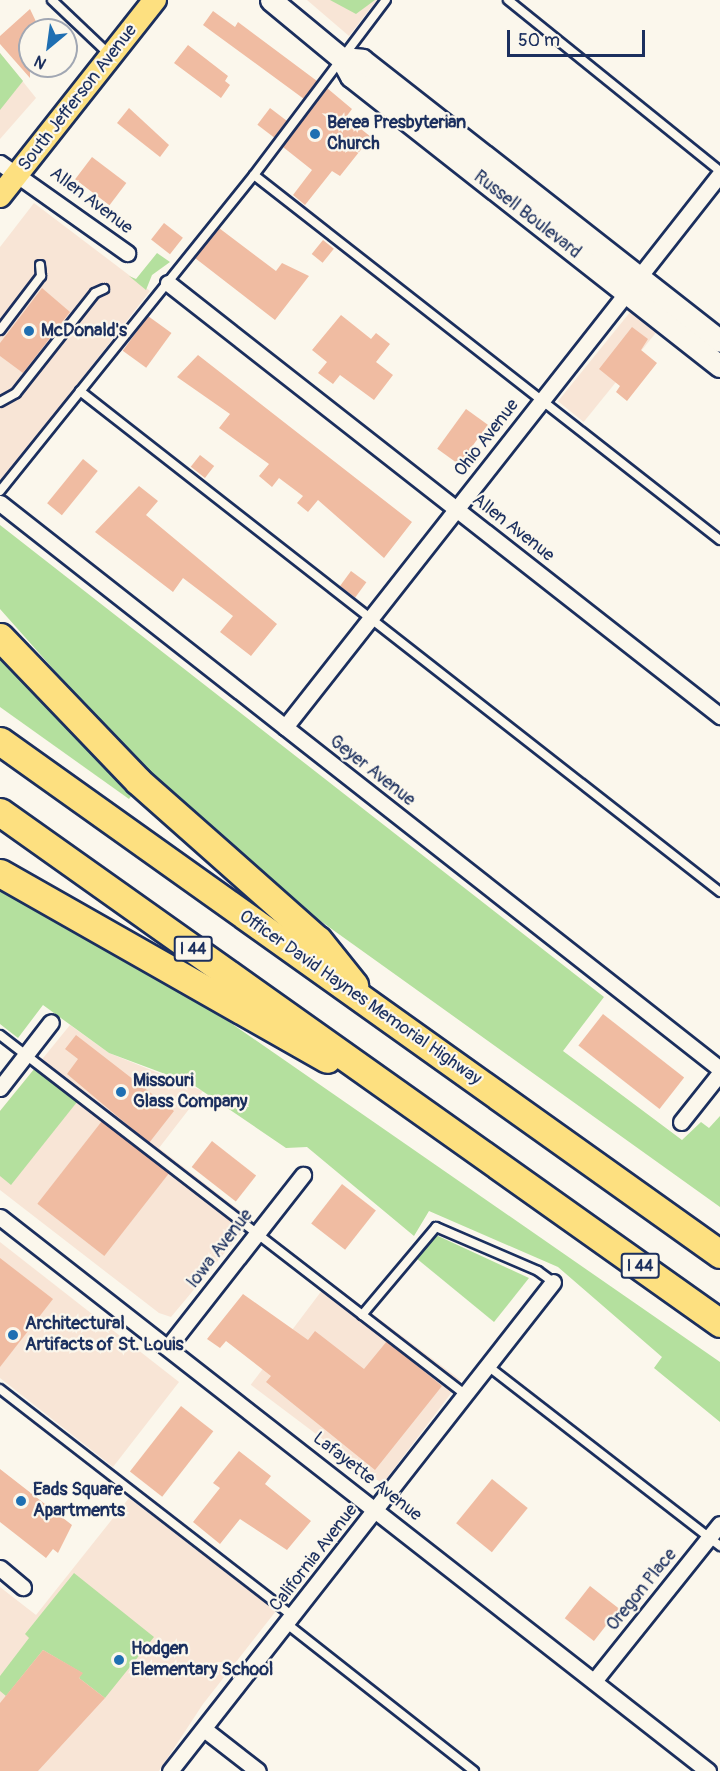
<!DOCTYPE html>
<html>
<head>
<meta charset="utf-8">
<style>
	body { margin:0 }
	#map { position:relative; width:720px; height:1771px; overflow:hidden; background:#fbf7ec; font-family:Pangolin,sans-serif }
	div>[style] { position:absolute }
	.built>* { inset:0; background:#f8e5d6; transform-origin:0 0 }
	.green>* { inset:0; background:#b4e09e }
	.building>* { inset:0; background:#f0bca2; transform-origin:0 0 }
	.roads { filter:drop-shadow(2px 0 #1b2f5e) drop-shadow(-2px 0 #1b2f5e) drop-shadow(0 2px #1b2f5e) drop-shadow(0 -2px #1b2f5e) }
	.service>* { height:8px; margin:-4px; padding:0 4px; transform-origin:4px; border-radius:4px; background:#fbf7ec }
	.minor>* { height:15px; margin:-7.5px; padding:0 7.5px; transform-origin:7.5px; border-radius:7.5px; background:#fbf7ec }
	.secondary>* { height:21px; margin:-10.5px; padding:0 10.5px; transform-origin:10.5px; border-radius:10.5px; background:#fbf7ec }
	.primary>* { height:22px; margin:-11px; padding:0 11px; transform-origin:11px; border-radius:11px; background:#fde080 }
	.motorway>* { height:27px; margin:-13.5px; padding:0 13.5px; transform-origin:13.5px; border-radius:13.5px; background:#fde080 }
	.dots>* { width:16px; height:16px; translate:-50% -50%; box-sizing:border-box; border:3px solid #fbf7ec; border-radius:50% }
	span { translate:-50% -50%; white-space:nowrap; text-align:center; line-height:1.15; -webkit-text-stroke:4.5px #fbf7ec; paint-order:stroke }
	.shield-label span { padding:2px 4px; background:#fbf7ec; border:2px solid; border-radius:4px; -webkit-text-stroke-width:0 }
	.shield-label { font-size:16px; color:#1b2f5e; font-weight:700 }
	.street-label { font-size:18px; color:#1b2f5e }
	.poi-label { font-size:18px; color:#1b2f5e; font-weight:700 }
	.left { translate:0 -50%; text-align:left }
	.north { position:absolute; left:18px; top:18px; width:60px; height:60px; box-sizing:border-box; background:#fbf7ec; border:2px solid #a1a7b3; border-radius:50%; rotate:209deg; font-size:16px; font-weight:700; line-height:24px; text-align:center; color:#1b2f5e }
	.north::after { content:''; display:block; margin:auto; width:21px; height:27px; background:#1f6fb2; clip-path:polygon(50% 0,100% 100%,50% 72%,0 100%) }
	.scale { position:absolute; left:507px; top:30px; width:138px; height:27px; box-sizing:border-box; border:3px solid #1b2f5e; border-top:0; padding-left:8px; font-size:18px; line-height:21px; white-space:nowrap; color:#1b2f5e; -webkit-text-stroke:4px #fbf7ec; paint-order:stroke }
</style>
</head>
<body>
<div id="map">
	<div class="built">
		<i style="clip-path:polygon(307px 0,377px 0,349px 36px)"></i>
		<i style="clip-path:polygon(0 53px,36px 98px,0 139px)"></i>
		<i style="clip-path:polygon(34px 203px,150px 291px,0 484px,0 247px)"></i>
		<i style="left:631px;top:311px;width:33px;height:116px;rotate:39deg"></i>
		<i style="clip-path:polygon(70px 1025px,109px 1053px,203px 1091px,159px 1148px,252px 1220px,171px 1317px,159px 1313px,0 1190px,0 1111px)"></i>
		<i style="clip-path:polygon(0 1242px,179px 1382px,113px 1467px,0 1378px)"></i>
		<i style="left:329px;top:1281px;width:165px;height:130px;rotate:37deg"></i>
		<i style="clip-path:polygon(129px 1498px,276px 1611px,203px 1704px,159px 1771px,0 1771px,0 1587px,36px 1615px)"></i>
	</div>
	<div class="green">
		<i style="clip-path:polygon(330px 0,375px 0,356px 14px)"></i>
		<i style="clip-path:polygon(0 53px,23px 81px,0 110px)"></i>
		<i style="clip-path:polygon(157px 253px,170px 262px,152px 275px,146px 290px,129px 276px,136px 279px)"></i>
		<i style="clip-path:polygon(0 525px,604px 997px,563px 1051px,682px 1140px,701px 1122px,709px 1128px,720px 1116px,720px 1207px,280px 892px,125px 750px,0 609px)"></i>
		<i style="clip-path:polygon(0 652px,135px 791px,129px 799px,0 707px)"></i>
		<i style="clip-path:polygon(0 882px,173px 983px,720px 1362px,720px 1422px,654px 1368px,662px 1357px,558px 1267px,429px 1211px,414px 1236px,307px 1147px,286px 1148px,192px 1084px,109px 1053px,43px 1005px,18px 1038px,0 1024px)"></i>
		<i style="clip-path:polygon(35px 1068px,77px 1102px,11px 1185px,0 1176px,0 1111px)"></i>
		<i style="clip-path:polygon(436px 1235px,529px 1278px,494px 1322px,416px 1258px)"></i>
		<i style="clip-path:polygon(74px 1573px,154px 1637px,105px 1698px,79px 1678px,82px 1673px,43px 1650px,6px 1696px,0 1691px,0 1676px,29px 1638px,25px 1634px)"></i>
	</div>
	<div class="building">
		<i style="clip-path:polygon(30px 9px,40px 30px,30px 30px,30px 78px,0 44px,0 36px)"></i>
		<i style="clip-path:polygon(213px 11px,235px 27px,238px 22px,317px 81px,304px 99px,203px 25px)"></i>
		<i style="clip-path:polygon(188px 45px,228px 76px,225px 81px,230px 85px,221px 98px,174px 63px)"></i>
		<i style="clip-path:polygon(327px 88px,352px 109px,346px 117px,371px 137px,340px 176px,332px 171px,305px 205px,293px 195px,312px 170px,283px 147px)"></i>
		<i style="clip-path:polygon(129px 108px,169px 145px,160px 157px,117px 123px)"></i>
		<i style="left:270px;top:108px;width:21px;height:21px;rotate:37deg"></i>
		<i style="left:92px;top:157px;width:43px;height:28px;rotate:37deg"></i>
		<i style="left:164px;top:223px;width:24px;height:21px;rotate:38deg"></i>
		<i style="clip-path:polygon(219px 228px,276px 271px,282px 263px,309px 276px,275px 320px,195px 258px)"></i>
		<i style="left:323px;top:240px;width:14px;height:18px;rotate:39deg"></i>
		<i style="clip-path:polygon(42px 288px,70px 312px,23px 373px,0 356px,0 343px)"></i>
		<i style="clip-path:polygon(341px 315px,371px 339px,376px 333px,390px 344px,376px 362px,393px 375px,374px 400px,340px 375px,333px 384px,318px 373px,327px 362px,312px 350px)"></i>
		<i style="left:148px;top:316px;width:29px;height:43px;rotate:36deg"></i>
		<i style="clip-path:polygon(632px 327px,648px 339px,641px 350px,657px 363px,627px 401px,616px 392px,620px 386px,599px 369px)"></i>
		<i style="clip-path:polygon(198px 355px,412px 522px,384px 558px,318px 500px,308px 512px,297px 503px,303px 496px,279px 478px,272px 487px,259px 476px,269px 464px,219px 428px,230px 414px,177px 377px)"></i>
		<i style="left:466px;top:409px;width:27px;height:49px;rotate:36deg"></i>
		<i style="left:200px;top:455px;width:18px;height:15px;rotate:38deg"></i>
		<i style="left:83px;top:459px;width:19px;height:57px;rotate:39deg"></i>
		<i style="clip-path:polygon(139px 486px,158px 501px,146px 515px,277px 624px,251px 656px,220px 632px,233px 616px,183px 578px,173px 592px,95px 532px)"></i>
		<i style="left:351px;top:571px;width:19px;height:19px;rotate:36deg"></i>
		<i style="left:603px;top:1014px;width:103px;height:40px;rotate:38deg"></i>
		<i style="clip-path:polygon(76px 1035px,174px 1111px,149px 1143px,67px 1074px,78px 1059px,65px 1049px)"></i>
		<i style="left:102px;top:1121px;width:85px;height:105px;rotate:38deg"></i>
		<i style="left:212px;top:1141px;width:56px;height:33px;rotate:38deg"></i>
		<i style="left:342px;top:1184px;width:43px;height:50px;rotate:38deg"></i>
		<i style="clip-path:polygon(0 1258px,53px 1299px,0 1367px)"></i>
		<i style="clip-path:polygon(243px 1294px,308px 1340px,315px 1331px,364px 1369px,387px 1341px,442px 1386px,375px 1470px,266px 1382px,271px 1376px,226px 1341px,220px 1348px,207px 1339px)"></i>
		<i style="left:181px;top:1406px;width:41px;height:83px;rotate:38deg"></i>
		<i style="clip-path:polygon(239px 1451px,271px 1476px,265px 1484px,311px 1521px,287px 1550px,240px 1519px,220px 1544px,193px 1522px,220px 1488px,213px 1483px)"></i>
		<i style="clip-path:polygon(0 1469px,72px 1525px,58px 1553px,53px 1549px,46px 1558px,0 1522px)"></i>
		<i style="left:492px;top:1479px;width:46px;height:57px;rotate:39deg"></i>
		<i style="left:590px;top:1586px;width:37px;height:41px;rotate:38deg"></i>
		<i style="clip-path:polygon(43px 1650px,83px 1673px,79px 1678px,105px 1698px,38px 1771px,0 1771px,0 1703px)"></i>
	</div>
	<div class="roads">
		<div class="service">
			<i style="left:52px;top:0;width:80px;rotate:43.5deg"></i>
			<i style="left:508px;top:0;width:272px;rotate:38.9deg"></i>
			<i style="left:254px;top:175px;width:592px;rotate:38.07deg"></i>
			<i style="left:0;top:330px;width:68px;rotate:-52.8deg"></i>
			<i style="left:41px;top:276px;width:11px;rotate:-95deg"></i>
			<i style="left:80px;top:391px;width:813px;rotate:38.05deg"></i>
			<i style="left:0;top:402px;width:18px;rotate:-29deg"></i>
			<i style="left:16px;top:393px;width:127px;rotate:-51.7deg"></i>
			<i style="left:95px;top:293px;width:10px;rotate:-24deg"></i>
			<i style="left:0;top:491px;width:405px;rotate:-51.2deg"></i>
			<i style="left:254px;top:175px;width:219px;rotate:-53deg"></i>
			<i style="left:0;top:1035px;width:589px;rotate:37.69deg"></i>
			<i style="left:362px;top:1315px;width:115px;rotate:-49.9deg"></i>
			<i style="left:436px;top:1227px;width:111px;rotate:23.3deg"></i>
			<i style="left:538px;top:1271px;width:19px;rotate:36deg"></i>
			<i style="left:488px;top:1366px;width:294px;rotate:37.8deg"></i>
			<i style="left:0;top:1389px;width:371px;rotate:37.8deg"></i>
			<i style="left:287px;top:1624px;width:238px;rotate:38.2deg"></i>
		</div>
		<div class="minor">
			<i style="left:0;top:163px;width:156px;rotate:35.3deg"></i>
			<i style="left:168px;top:283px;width:702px;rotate:38.11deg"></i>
			<i style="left:0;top:503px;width:916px;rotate:38.17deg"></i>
			<i style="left:285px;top:727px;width:704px;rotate:-51.81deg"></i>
			<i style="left:0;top:1088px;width:83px;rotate:-52.3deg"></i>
			<i style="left:681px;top:1122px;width:63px;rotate:-51.5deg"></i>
			<i style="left:0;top:1217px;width:899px;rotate:38.04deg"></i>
			<i style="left:168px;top:1347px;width:219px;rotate:-51.9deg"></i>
			<i style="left:0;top:1568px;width:30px;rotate:40deg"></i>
			<i style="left:594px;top:1681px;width:201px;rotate:-51.3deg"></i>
			<i style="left:204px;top:1729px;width:68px;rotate:37.9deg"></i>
			<i style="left:170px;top:1771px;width:621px;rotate:-51.93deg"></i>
		</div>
		<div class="secondary">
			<i style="left:271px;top:0;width:91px;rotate:39.6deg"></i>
			<i style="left:341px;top:58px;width:21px;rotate:61deg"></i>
			<i style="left:351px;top:76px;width:469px;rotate:38.2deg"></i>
			<i style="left:341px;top:58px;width:21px;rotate:5deg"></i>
			<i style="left:362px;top:60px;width:455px;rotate:38.1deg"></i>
		</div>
		<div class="primary">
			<i style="left:0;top:196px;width:250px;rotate:-51.7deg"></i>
		</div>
		<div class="motorway">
			<i style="left:0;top:637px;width:199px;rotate:46.2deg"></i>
			<i style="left:138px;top:781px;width:240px;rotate:41.5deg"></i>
			<i style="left:318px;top:940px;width:58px;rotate:51.3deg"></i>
			<i style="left:0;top:741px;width:884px;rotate:35.47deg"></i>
			<i style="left:0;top:812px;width:883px;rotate:35.36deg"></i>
			<i style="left:0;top:873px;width:376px;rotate:29.6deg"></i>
		</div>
	</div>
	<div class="dots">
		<i style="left:315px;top:134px;background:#1f6fb2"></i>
		<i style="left:29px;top:331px;background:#1f6fb2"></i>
		<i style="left:121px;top:1092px;background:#1f6fb2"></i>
		<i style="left:13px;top:1335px;background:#1f6fb2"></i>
		<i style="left:21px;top:1501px;background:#1f6fb2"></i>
		<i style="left:119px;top:1660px;background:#1f6fb2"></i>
	</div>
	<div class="shield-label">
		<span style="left:193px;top:949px">I 44</span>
		<span style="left:640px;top:1266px">I 44</span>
	</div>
	<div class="street-label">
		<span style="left:78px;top:98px;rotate:-52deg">South Jefferson Avenue</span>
		<span style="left:91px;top:201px;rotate:37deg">Allen Avenue</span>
		<span style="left:527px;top:215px;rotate:38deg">Russell Boulevard</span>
		<span style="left:487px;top:438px;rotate:-52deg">Ohio Avenue</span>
		<span style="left:513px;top:528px;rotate:38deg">Allen Avenue</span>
		<span style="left:372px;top:771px;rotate:38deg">Geyer Avenue</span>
		<span style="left:360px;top:998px;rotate:35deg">Officer David Haynes Memorial Highway</span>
		<span style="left:220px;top:1249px;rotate:-52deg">Iowa Avenue</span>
		<span style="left:367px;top:1477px;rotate:38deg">Lafayette Avenue</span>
		<span style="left:314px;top:1558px;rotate:-52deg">California Avenue</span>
		<span style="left:642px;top:1590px;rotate:-51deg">Oregon Place</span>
	</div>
	<div class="poi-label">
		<span class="left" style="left:327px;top:134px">Berea Presbyterian<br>Church</span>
		<span class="left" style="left:41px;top:331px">McDonald's</span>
		<span class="left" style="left:133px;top:1092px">Missouri<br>Glass Company</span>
		<span class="left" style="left:25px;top:1335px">Architectural<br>Artifacts of St. Louis</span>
		<span class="left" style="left:33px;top:1501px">Eads Square<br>Apartments</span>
		<span class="left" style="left:131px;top:1660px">Hodgen<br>Elementary School</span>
	</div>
	<div class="north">N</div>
	<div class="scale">50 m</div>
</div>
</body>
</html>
